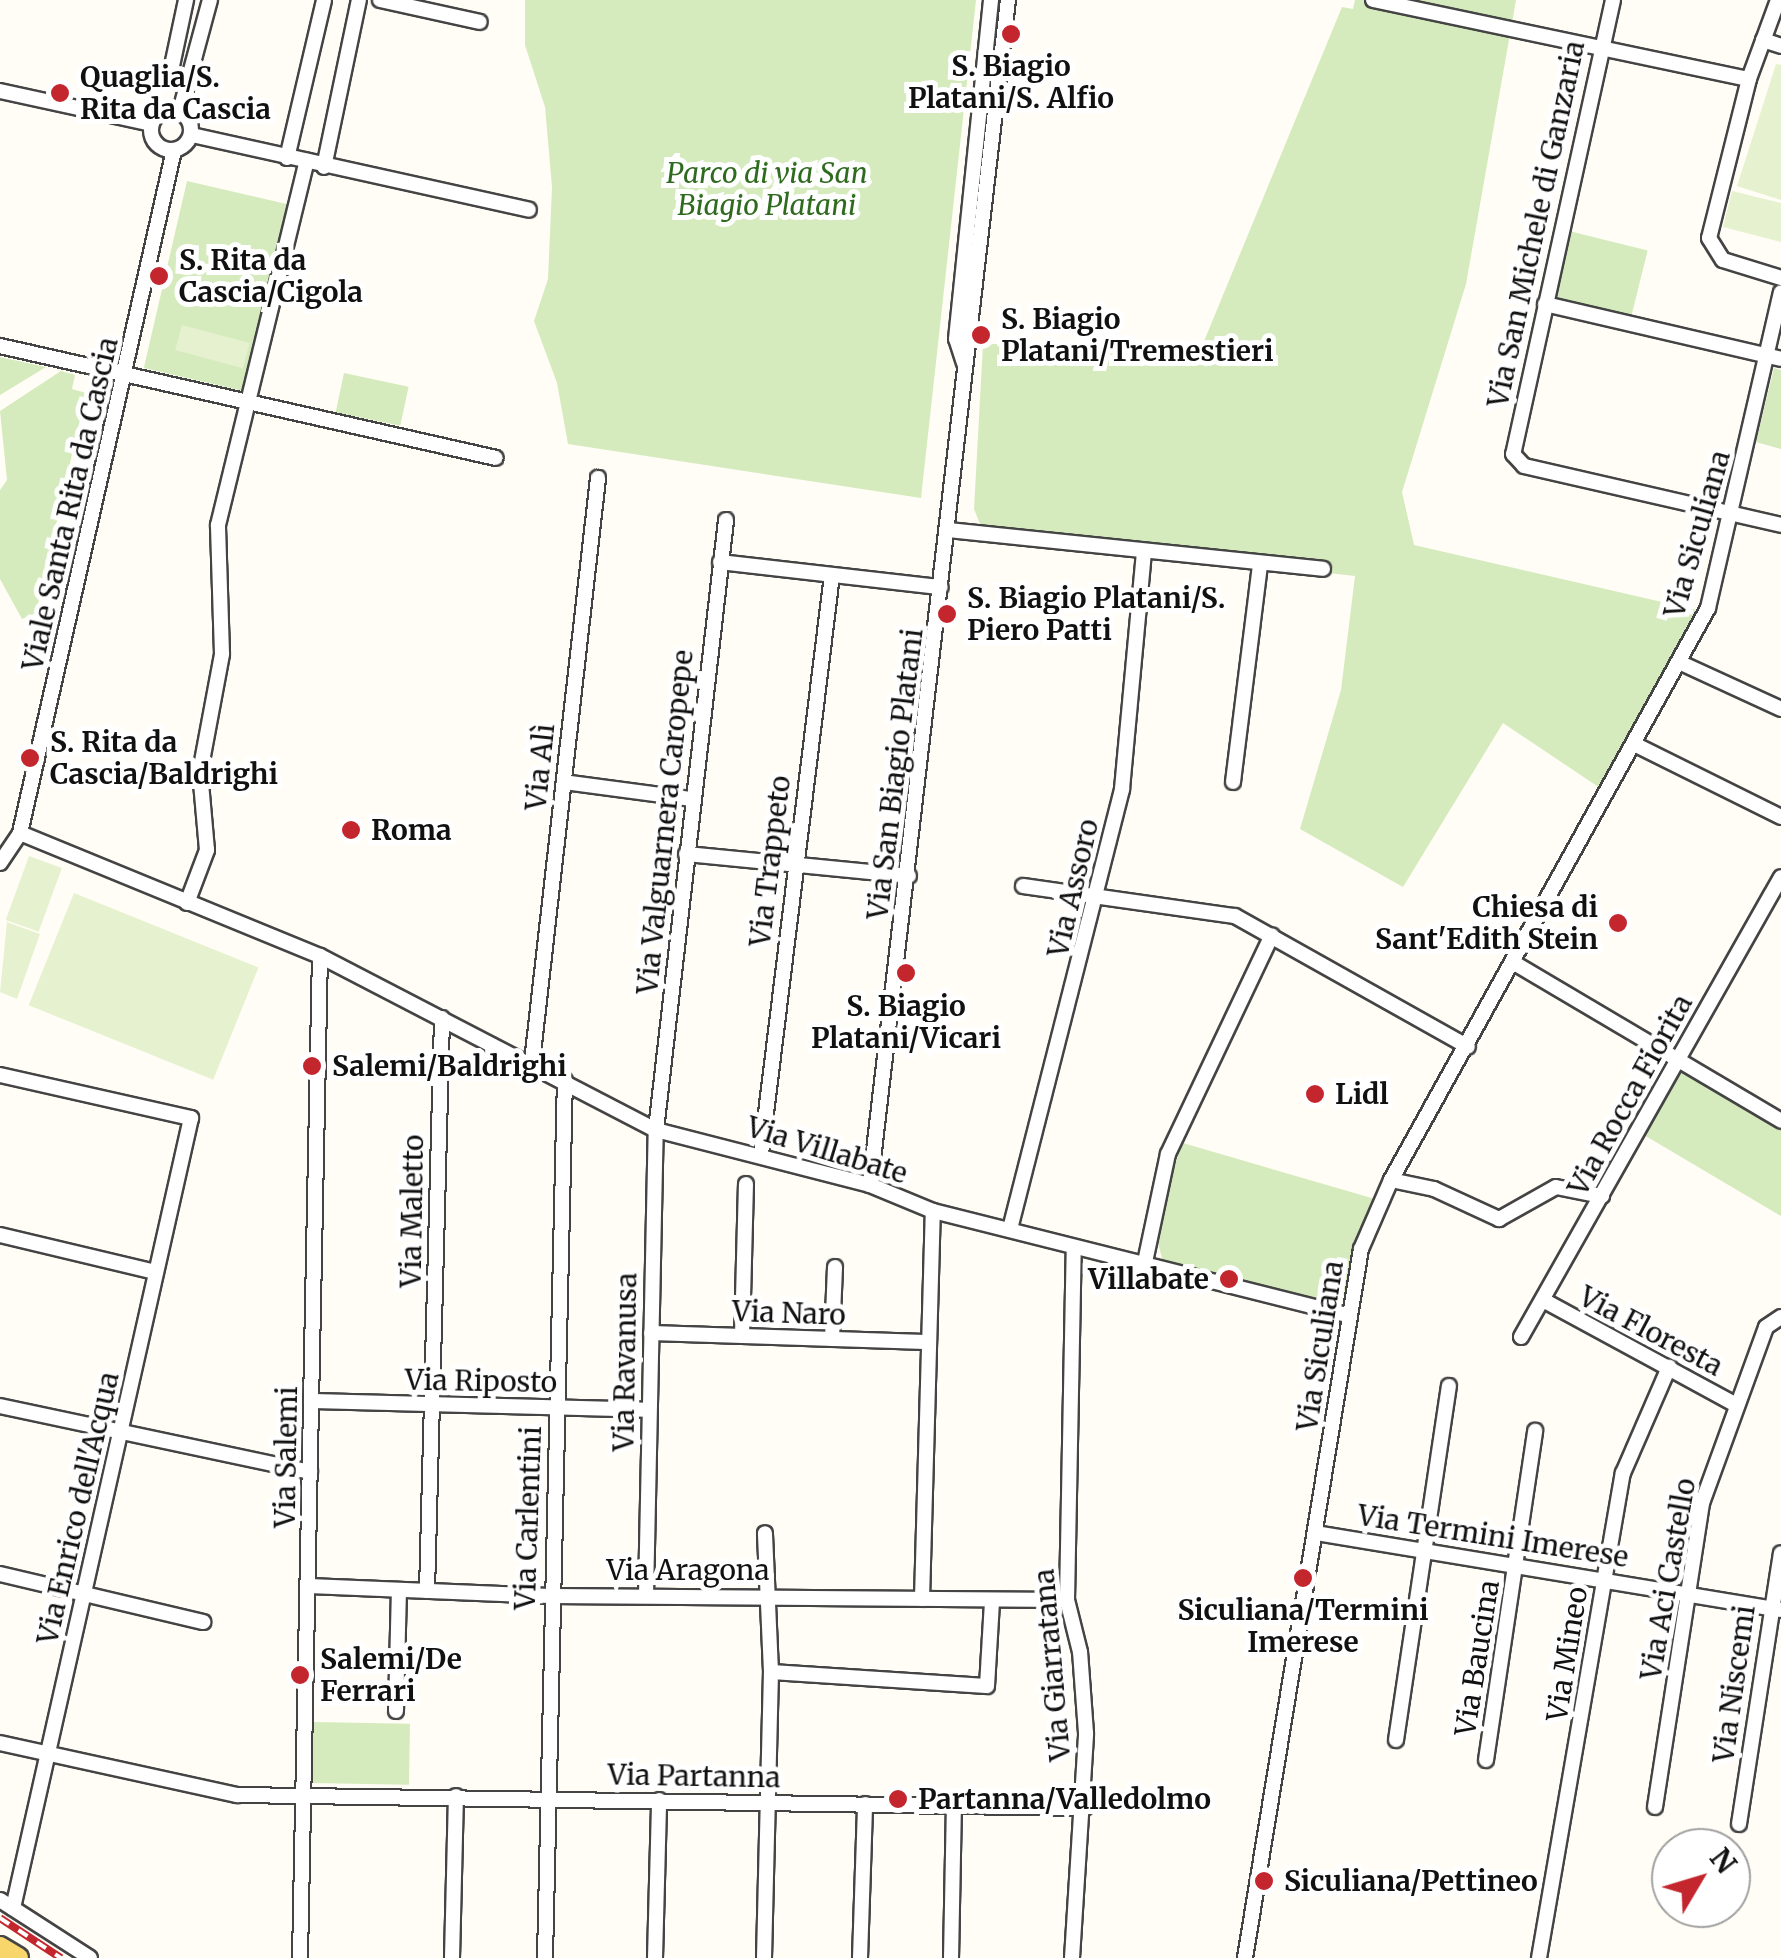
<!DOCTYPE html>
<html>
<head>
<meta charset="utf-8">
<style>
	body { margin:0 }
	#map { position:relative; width:1781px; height:1958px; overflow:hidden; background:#fffdf5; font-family:Merriweather,serif }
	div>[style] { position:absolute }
	.green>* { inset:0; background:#d5ebbd; transform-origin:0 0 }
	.pitch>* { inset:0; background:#e6f2cf; transform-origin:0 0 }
	.roads { filter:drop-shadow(2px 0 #444) drop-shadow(-2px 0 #444) drop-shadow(0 2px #444) drop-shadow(0 -2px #444) }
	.minor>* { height:14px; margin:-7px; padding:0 7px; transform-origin:7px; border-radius:7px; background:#fff }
	.minor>.ring { margin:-7px; padding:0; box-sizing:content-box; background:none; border:14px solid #fff; border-radius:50% }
	.primary>* { height:20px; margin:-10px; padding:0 10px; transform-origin:10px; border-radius:10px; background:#f9d66b }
	.rail>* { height:8px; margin-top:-4px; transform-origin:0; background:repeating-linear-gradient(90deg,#fff 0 11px,#c4262e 0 22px); box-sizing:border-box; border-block:2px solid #c4262e }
	.dots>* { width:28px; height:28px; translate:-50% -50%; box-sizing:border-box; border:5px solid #fff; border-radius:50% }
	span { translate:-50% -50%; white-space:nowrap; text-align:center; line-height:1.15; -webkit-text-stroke:10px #fff; paint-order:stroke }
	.poi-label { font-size:28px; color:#111; font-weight:700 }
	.left { translate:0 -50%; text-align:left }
	.right { translate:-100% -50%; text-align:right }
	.park-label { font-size:28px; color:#2f6b1f; font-style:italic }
	.street-label { font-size:28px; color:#111 }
	.north { position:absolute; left:1651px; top:1828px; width:100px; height:100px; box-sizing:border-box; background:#fff; border:2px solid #a0a0a0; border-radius:50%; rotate:52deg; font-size:28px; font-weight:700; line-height:40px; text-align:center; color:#111 }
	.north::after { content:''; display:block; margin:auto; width:35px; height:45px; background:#c4262e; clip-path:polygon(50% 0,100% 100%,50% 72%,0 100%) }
</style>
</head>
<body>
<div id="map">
	<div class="green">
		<i style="clip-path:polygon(525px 0,976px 0,921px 498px,568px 444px,557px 383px,534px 321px,548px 279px,552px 187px,545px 107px,525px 45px)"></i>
		<i style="clip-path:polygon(1355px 0,1516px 0,1466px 284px,1402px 492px,1414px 545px,1701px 611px,1609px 794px,1503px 723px,1403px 887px,1300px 829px,1341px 690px,1355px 576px,984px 534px,974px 509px,983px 344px,1202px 346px,1342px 7px,1353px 9px)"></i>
		<i style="left:187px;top:181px;width:109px;height:192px;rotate:13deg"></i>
		<i style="left:1569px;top:231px;width:81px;height:73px;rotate:14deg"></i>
		<i style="clip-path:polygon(0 357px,46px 367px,0 395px)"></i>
		<i style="clip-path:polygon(1774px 368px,1781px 370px,1781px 449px,1756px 442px)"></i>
		<i style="clip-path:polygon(61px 371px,75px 375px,72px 389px,86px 393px,36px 613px,22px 619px,0 579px,0 490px,7px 480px,0 411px)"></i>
		<i style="left:344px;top:373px;width:66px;height:40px;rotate:12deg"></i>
		<i style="clip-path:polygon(1683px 1070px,1781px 1128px,1781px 1216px,1644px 1135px)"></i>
		<i style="clip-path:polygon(1183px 1143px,1375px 1199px,1342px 1299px,1325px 1306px,1163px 1262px,1157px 1239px,1163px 1198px)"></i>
		<i style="left:313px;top:1722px;width:97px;height:61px;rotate:1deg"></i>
	</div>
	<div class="pitch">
		<i style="clip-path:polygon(1776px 64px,1781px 65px,1781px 200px,1737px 186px)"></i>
		<i style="clip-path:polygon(1732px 191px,1781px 203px,1781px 242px,1723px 227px)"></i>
		<i style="left:182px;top:325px;width:70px;height:26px;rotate:15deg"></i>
		<i style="left:29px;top:856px;width:35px;height:68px;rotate:20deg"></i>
		<i style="left:74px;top:893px;width:199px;height:121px;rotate:22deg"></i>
		<i style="clip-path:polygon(7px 922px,40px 934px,17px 999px,0 992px)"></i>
	</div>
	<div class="roads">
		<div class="minor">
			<i style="left:380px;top:0;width:102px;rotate:12.4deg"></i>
			<i style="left:1373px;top:0;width:384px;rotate:11.9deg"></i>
			<i style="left:1613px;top:0;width:465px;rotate:102.4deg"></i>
			<i style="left:1513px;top:454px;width:16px;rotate:47deg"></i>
			<i style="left:1524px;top:466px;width:264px;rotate:12.9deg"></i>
			<i style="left:1778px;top:0;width:84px;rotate:110.2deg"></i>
			<i style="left:1749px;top:79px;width:164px;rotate:104.1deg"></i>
			<i style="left:1709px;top:238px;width:26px;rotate:58deg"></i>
			<i style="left:1723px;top:260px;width:61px;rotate:17.2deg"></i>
			<i style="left:1763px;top:40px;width:19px;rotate:18deg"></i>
			<i style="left:169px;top:80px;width:82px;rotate:-78deg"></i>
			<i style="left:0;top:91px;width:155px;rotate:12.3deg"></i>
			<i class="ring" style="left:151px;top:110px;width:26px;height:26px"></i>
			<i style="left:180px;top:111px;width:115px;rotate:-74.9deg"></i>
			<i style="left:192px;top:135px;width:345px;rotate:12.5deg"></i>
			<i style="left:287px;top:158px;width:162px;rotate:-76.8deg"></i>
			<i style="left:324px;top:167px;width:171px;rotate:-78.2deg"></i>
			<i style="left:1545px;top:304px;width:242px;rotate:13.1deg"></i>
			<i style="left:0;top:346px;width:508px;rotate:12.72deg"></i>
			<i style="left:964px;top:363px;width:25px;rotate:-108deg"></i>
			<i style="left:956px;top:339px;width:341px;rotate:-84.1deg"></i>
			<i style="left:948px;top:530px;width:377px;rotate:5.9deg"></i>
			<i style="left:720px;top:562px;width:222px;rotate:6.5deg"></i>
			<i style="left:1681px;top:663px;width:110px;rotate:24.7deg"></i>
			<i style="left:1636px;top:745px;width:162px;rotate:26.4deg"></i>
			<i style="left:564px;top:782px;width:128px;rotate:7.6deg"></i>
			<i style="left:1233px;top:782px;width:219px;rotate:-82.9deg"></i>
			<i style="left:20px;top:833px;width:324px;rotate:22.3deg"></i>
			<i style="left:320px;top:956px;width:378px;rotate:27.4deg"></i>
			<i style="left:656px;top:1130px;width:221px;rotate:14.4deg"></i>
			<i style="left:870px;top:1185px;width:68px;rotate:22.4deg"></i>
			<i style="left:933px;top:1211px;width:428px;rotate:14.1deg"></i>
			<i style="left:686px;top:854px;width:224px;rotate:5.6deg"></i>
			<i style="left:0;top:863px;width:36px;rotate:-56deg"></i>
			<i style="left:20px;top:833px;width:700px;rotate:-77.29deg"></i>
			<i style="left:1023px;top:886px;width:214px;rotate:8.1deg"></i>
			<i style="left:1235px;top:916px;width:267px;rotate:29.3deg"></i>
			<i style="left:187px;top:903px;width:57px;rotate:-69.3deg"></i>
			<i style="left:207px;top:850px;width:78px;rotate:-95.1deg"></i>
			<i style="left:200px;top:772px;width:120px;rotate:-79.4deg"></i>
			<i style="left:222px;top:654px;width:129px;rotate:-91.8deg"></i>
			<i style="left:218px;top:525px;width:375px;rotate:-76.3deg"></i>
			<i style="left:1516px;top:964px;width:308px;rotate:30.6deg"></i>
			<i style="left:532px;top:1062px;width:588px;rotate:-83.55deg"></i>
			<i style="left:0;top:1075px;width:196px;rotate:12.7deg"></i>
			<i style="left:191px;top:1118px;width:810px;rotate:102.7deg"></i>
			<i style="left:761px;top:1154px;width:583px;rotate:-83.01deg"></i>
			<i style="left:1391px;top:1180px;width:44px;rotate:11.8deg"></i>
			<i style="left:1434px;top:1189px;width:72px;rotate:24.8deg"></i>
			<i style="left:1499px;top:1219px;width:65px;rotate:-29.3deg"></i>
			<i style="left:1556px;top:1187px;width:47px;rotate:11.1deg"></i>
			<i style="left:870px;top:1185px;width:1193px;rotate:-83.36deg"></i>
			<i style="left:1010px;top:1229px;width:454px;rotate:-75.7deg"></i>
			<i style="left:1122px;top:789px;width:239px;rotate:-84.7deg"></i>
			<i style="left:0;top:1235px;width:159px;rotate:13.4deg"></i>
			<i style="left:1145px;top:1262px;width:110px;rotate:-78deg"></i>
			<i style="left:1168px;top:1154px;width:242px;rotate:-64.6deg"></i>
			<i style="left:1543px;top:1300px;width:220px;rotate:28.5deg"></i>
			<i style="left:651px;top:1333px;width:275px;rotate:1.9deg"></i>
			<i style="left:742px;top:1336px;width:152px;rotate:-88.5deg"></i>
			<i style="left:1521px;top:1337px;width:528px;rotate:-60.52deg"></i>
			<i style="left:832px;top:1339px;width:72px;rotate:-87.6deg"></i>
			<i style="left:311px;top:1401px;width:338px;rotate:1.5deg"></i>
			<i style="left:0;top:1406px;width:317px;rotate:12deg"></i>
			<i style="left:1316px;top:1533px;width:471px;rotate:9.4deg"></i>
			<i style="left:0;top:1574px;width:209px;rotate:13.3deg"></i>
			<i style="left:309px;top:1586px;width:241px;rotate:2.4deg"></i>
			<i style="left:550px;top:1596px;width:517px;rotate:0.44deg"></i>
			<i style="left:427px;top:1591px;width:573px;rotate:-88.5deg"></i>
			<i style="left:646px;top:1595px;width:465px;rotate:-88.8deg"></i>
			<i style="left:656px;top:1130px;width:614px;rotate:-83.45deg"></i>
			<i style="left:922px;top:1599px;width:388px;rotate:-88.4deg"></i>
			<i style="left:771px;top:1672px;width:216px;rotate:3.7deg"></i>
			<i style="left:987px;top:1686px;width:85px;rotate:-86.6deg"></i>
			<i style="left:396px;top:1711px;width:121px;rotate:-88.6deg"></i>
			<i style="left:1396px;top:1740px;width:358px;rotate:-81.5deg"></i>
			<i style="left:0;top:1743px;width:243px;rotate:12.4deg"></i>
			<i style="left:237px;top:1795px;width:848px;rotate:0.88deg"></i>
			<i style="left:1486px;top:1760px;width:333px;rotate:-81.5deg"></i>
			<i style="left:1655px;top:1807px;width:308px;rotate:-81.2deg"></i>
			<i style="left:1702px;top:1503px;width:187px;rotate:-70deg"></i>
			<i style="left:1766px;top:1327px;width:18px;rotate:-34deg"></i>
			<i style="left:1739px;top:1824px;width:274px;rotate:-81.2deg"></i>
			<i style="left:0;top:1900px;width:107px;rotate:32.8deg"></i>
			<i style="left:300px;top:1958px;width:1002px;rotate:-88.86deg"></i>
			<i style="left:452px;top:1958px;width:162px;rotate:-88.6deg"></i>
			<i style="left:545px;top:1958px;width:878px;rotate:-88.7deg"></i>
			<i style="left:655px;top:1958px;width:158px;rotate:-88.5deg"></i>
			<i style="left:764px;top:1958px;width:286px;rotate:-88.6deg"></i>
			<i style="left:771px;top:1672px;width:139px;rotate:-92.5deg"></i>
			<i style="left:860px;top:1958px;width:154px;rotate:-88.1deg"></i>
			<i style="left:951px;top:1958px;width:152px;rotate:-88.9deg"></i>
			<i style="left:1072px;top:1958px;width:225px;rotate:-86.4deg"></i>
			<i style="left:1086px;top:1733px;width:81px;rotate:-94.2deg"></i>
			<i style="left:1080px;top:1652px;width:54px;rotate:-104deg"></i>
			<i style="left:1067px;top:1600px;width:352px;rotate:-88.9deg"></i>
			<i style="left:1245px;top:1958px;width:718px;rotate:-80.71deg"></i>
			<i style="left:1361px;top:1249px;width:75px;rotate:-66.5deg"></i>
			<i style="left:1391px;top:1180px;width:654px;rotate:-61deg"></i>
			<i style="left:1708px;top:608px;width:324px;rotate:-77deg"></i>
			<i style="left:1539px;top:1958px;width:492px;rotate:-80.2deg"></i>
			<i style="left:1623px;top:1473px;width:116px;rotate:-66.5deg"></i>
		</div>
		<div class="primary">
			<i style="left:0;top:1947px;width:21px;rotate:31deg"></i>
		</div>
	</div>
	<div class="rail">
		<i style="left:0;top:1918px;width:73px;rotate:33.3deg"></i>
	</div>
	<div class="dots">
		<i style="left:1011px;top:34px;background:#c4262e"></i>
		<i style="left:60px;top:93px;background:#c4262e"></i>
		<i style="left:159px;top:276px;background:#c4262e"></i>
		<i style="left:981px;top:335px;background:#c4262e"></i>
		<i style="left:947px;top:614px;background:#c4262e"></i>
		<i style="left:30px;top:758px;background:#c4262e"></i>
		<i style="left:351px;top:830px;background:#c4262e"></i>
		<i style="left:1618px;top:923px;background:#c4262e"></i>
		<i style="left:906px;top:973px;background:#c4262e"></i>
		<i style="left:312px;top:1066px;background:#c4262e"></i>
		<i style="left:1315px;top:1094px;background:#c4262e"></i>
		<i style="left:1229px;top:1279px;background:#c4262e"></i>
		<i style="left:1303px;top:1578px;background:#c4262e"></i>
		<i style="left:300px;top:1675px;background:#c4262e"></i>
		<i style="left:898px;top:1799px;background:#c4262e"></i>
		<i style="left:1264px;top:1881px;background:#c4262e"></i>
	</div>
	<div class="poi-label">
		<span style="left:1011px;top:82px">S. Biagio<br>Platani/S. Alfio</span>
		<span class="left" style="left:80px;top:93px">Quaglia/S.<br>Rita da Cascia</span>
		<span class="left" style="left:179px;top:276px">S. Rita da<br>Cascia/Cigola</span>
		<span class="left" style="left:1001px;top:335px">S. Biagio<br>Platani/Tremestieri</span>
		<span class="left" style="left:967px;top:614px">S. Biagio Platani/S.<br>Piero Patti</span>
		<span class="left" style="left:50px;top:758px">S. Rita da<br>Cascia/Baldrighi</span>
		<span class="left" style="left:371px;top:830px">Roma</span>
		<span class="right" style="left:1598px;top:923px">Chiesa di<br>Sant'Edith Stein</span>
		<span style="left:906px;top:1022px">S. Biagio<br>Platani/Vicari</span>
		<span class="left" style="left:332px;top:1066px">Salemi/Baldrighi</span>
		<span class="left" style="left:1335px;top:1094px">Lidl</span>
		<span class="right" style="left:1209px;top:1279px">Villabate</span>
		<span style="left:1303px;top:1626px">Siculiana/Termini<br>Imerese</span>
		<span class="left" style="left:320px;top:1675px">Salemi/De<br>Ferrari</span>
		<span class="left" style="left:918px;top:1799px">Partanna/Valledolmo</span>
		<span class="left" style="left:1284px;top:1881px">Siculiana/Pettineo</span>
	</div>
	<div class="park-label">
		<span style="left:767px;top:189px">Parco di via San<br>Biagio Platani</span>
	</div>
	<div class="street-label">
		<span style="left:1536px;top:224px;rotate:-78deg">Via San Michele di Ganzaria</span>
		<span style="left:70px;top:504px;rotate:-77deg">Viale Santa Rita da Cascia</span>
		<span style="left:1697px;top:534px;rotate:-74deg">Via Siculiana</span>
		<span style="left:540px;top:767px;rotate:-84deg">Via Alì</span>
		<span style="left:895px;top:774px;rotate:-83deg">Via San Biagio Platani</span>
		<span style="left:665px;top:822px;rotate:-84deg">Via Valguarnera Caropepe</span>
		<span style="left:770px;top:861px;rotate:-83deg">Via Trappeto</span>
		<span style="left:1073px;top:888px;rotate:-77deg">Via Assoro</span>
		<span style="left:1630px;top:1095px;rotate:-61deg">Via Rocca Fiorita</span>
		<span style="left:827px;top:1150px;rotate:17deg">Via Villabate</span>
		<span style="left:412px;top:1211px;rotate:-89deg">Via Maletto</span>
		<span style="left:789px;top:1313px;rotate:2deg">Via Naro</span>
		<span style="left:1651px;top:1331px;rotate:28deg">Via Floresta</span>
		<span style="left:1320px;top:1346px;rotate:-81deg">Via Siculiana</span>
		<span style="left:625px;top:1362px;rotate:-89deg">Via Ravanusa</span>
		<span style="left:481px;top:1381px;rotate:1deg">Via Riposto</span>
		<span style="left:286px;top:1457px;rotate:-89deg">Via Salemi</span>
		<span style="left:78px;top:1508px;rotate:-77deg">Via Enrico dell'Acqua</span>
		<span style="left:528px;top:1518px;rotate:-88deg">Via Carlentini</span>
		<span style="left:1493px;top:1536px;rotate:9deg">Via Termini Imerese</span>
		<span style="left:688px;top:1570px">Via Aragona</span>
		<span style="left:1668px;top:1579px;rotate:-80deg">Via Aci Castello</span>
		<span style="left:1567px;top:1654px;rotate:-81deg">Via Mineo</span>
		<span style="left:1477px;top:1658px;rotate:-81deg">Via Baucina</span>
		<span style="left:1052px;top:1665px;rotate:-95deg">Via Giarratana</span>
		<span style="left:1734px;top:1684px;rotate:-82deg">Via Niscemi</span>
		<span style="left:694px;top:1776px;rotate:1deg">Via Partanna</span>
	</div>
	<div class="north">N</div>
</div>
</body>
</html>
